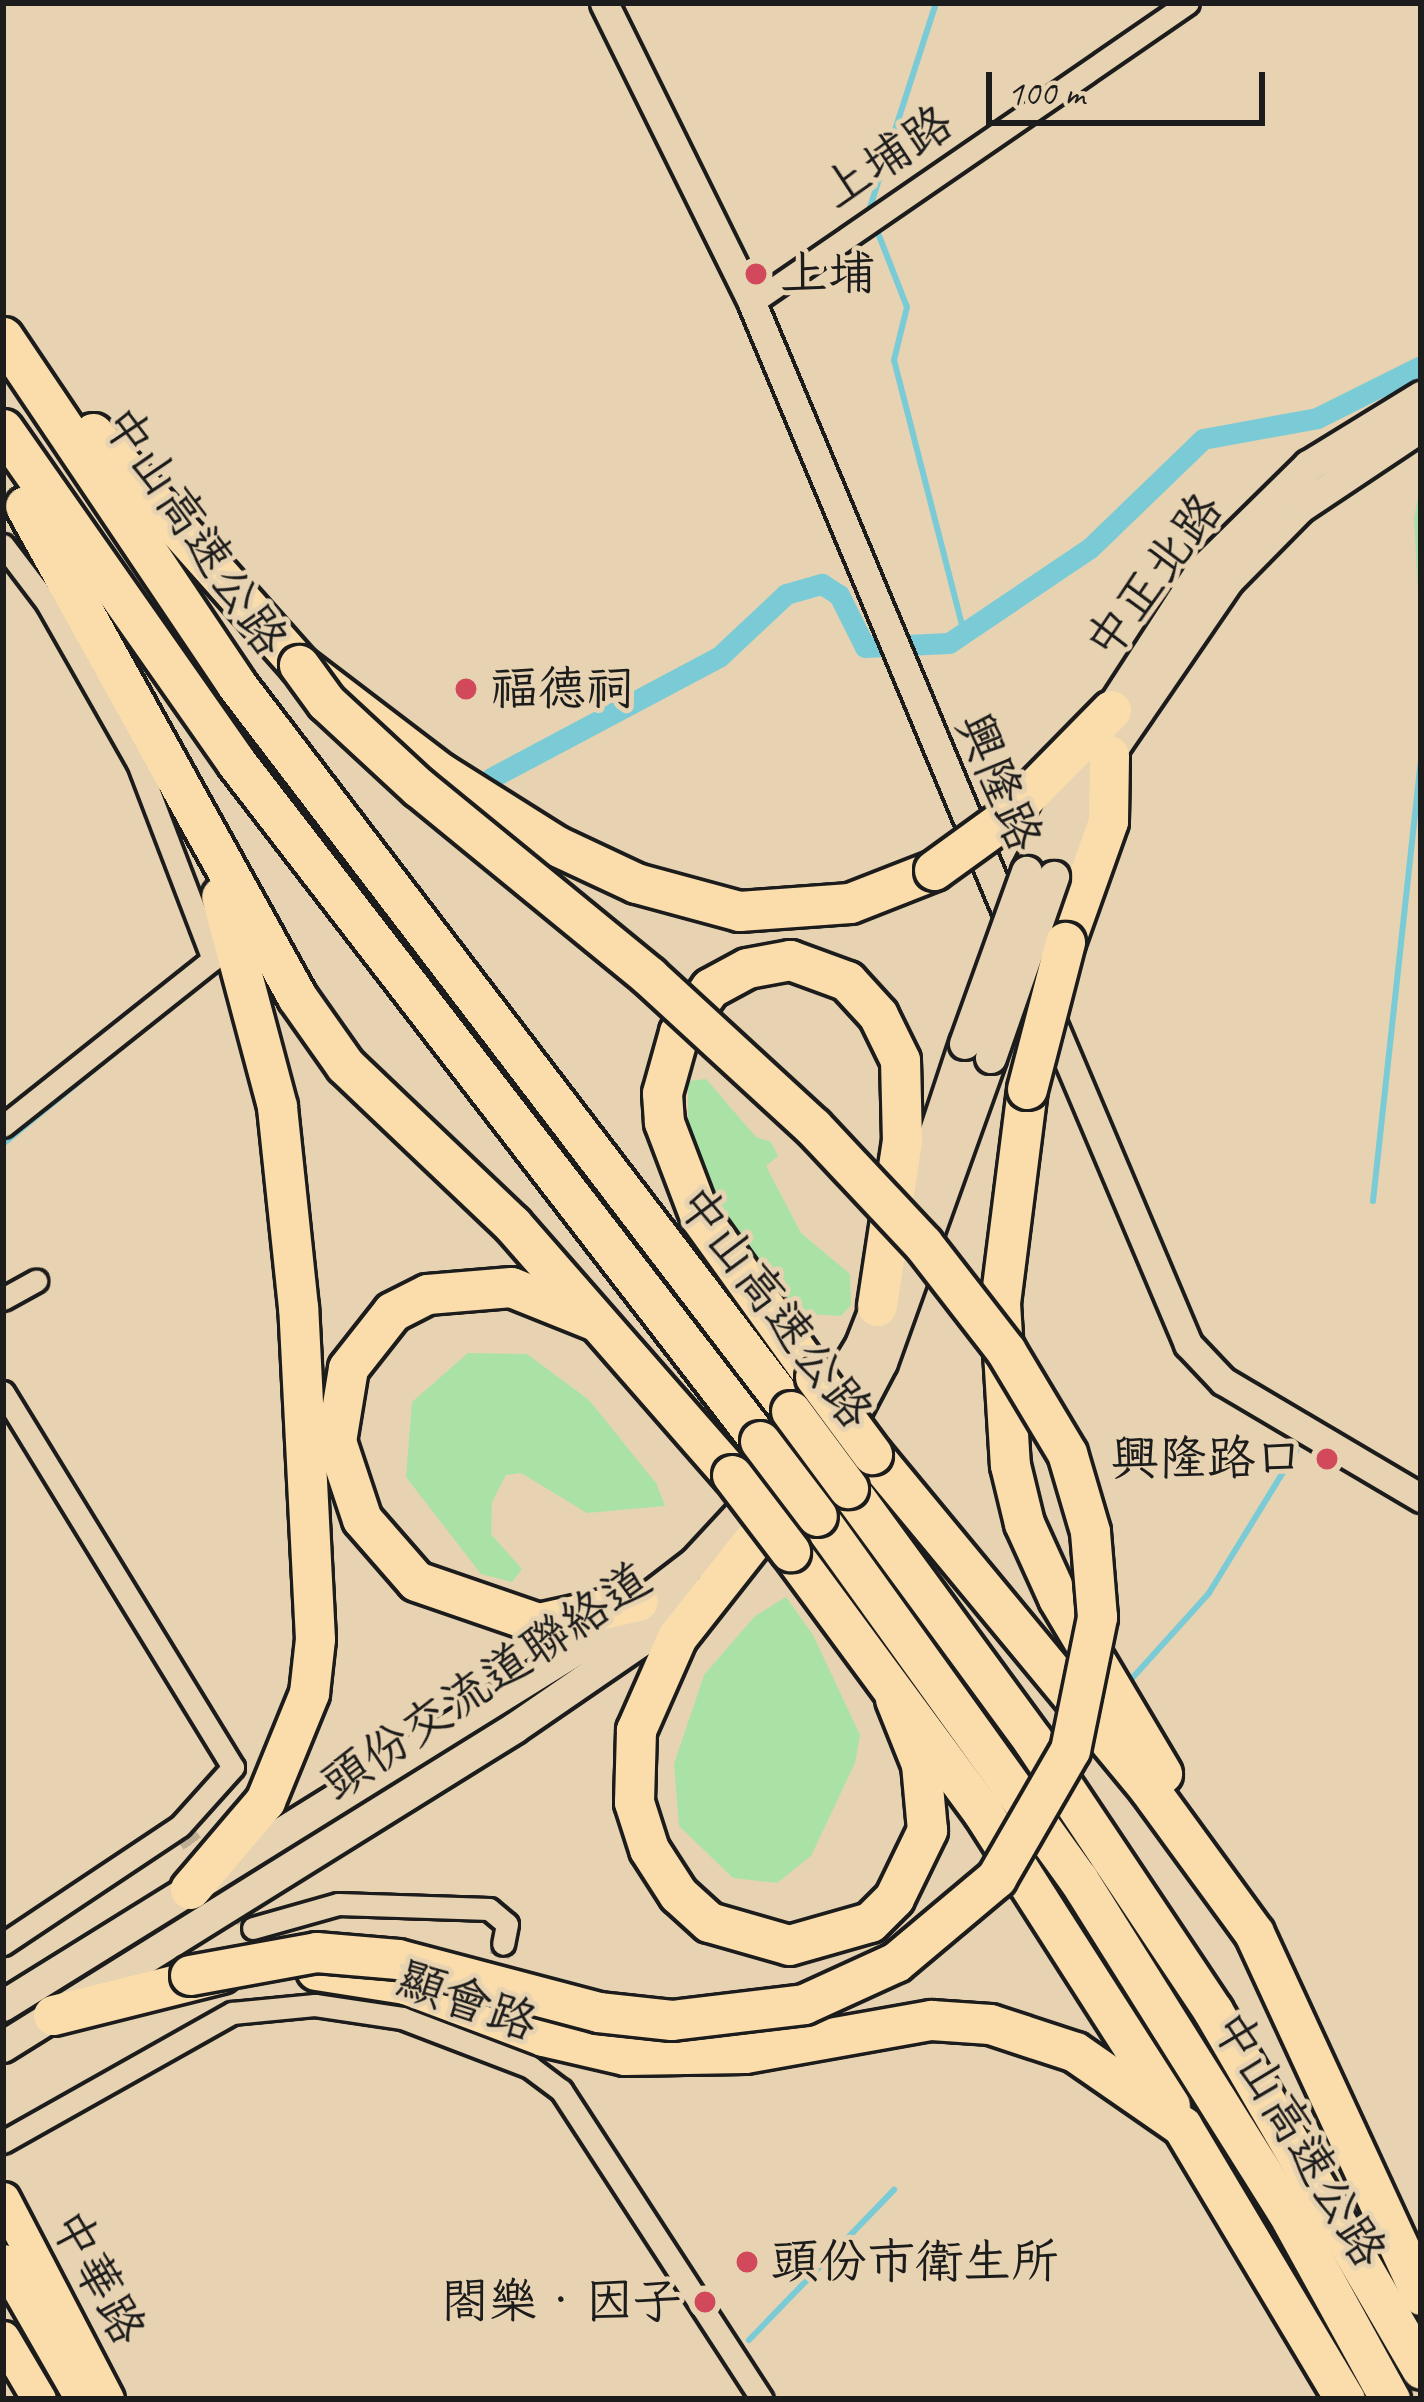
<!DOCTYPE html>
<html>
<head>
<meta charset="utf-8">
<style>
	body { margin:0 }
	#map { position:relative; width:1424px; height:2402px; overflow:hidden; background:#e7d3b1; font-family:Caveat,"LXGW WenKai TC",sans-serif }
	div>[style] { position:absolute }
	.green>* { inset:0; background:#aae2a6 }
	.stream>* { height:6px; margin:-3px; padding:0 3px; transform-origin:3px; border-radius:3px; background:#7bcbd6 }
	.canal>* { height:21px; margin:-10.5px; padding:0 10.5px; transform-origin:10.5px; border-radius:10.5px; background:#7bcbd6 }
	.minor-tunnel>* { height:21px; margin-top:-10.5px; transform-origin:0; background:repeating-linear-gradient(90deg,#beae93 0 21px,transparent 0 31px) }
	.roads { filter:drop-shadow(3px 0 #1c1c1c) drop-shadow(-3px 0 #1c1c1c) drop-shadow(0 3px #1c1c1c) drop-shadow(0 -3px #1c1c1c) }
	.minor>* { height:21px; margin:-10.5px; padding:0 10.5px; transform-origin:10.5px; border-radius:10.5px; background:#e7d3b1 }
	.tertiary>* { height:27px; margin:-13.5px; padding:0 13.5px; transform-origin:13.5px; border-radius:13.5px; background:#e7d3b1 }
	.secondary>* { height:30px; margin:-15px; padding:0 15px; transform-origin:15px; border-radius:15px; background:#e7d3b1 }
	.primary>* { height:33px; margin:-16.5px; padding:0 16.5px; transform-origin:16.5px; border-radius:16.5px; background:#faddab }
	.motorway>* { height:39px; margin:-19.5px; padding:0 19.5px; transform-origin:19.5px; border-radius:19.5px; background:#faddab }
	.bridges { filter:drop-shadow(3px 0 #1c1c1c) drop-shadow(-3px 0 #1c1c1c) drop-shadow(0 3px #1c1c1c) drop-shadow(0 -3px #1c1c1c) }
	.secondary-bridge>* { height:30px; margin:-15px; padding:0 15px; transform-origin:15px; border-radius:15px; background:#e7d3b1 }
	.motorway-bridge>* { height:39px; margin:-19.5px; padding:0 19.5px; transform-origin:19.5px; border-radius:19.5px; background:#faddab }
	.dots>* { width:33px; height:33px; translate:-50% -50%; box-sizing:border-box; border:6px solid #e7d3b1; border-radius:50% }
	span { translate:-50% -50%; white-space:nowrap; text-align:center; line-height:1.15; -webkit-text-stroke:10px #e7d3b1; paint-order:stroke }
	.street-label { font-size:48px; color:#1c1c1c }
	.poi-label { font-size:48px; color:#1c1c1c }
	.left { translate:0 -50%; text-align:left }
	.right { translate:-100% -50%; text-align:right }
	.frame { position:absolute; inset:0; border:6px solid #1c1c1c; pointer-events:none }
	.scale { position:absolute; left:986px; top:72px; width:279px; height:54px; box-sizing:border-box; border:6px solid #1c1c1c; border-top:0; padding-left:15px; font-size:36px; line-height:42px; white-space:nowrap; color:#1c1c1c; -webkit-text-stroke:9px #e7d3b1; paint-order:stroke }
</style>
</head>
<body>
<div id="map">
	<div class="green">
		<i style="clip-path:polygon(1421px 479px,1421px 651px,1414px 519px)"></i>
		<i style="clip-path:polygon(706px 1079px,756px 1137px,771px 1142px,778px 1156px,766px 1166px,801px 1233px,850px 1274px,851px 1305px,841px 1316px,811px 1314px,787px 1298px,716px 1199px,688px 1144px,688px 1081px)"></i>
		<i style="clip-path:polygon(468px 1353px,527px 1354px,589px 1400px,656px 1483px,665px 1506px,587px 1513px,521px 1473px,506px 1475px,492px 1502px,491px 1534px,522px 1569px,512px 1582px,481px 1574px,406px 1477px,412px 1402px)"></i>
		<i style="clip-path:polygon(786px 1597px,813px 1635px,860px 1735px,855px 1763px,811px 1856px,777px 1883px,733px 1878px,679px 1826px,674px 1764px,704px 1675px,755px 1616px)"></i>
	</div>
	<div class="stream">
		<i style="left:936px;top:3px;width:218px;rotate:107.9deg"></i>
		<i style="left:869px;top:210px;width:104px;rotate:68.6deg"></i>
		<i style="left:907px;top:307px;width:55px;rotate:103.8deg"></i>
		<i style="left:894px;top:360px;width:281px;rotate:75.6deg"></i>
		<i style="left:3px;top:1144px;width:264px;rotate:-39.3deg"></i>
		<i style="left:1373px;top:1201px;width:442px;rotate:-83.8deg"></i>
		<i style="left:1126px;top:1685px;width:124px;rotate:-47.9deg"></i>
		<i style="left:1209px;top:1593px;width:167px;rotate:-58.5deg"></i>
		<i style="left:749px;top:2340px;width:209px;rotate:-46deg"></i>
	</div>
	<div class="canal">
		<i style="left:491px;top:778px;width:258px;rotate:-28deg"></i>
		<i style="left:719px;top:657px;width:92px;rotate:-43.2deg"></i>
		<i style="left:786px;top:594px;width:37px;rotate:-16deg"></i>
		<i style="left:822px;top:584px;width:20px;rotate:33deg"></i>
		<i style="left:839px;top:595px;width:58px;rotate:63.4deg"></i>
		<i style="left:865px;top:647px;width:84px;rotate:-2.7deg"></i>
		<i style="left:949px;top:643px;width:170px;rotate:-34deg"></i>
		<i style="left:1090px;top:548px;width:157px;rotate:-44deg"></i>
		<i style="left:1203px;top:439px;width:116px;rotate:-10.4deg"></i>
		<i style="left:1317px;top:418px;width:116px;rotate:-26.6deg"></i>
	</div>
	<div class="minor-tunnel">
		<i style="left:180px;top:1826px;width:125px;rotate:54.4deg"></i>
		<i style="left:473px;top:2045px;width:105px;rotate:-73.5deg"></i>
	</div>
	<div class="roads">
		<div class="minor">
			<i style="left:752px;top:303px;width:529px;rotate:-34.53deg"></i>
			<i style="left:3px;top:545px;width:73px;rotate:52.8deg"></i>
			<i style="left:47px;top:603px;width:184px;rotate:60.4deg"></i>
			<i style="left:138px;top:763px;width:210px;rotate:69.1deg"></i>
			<i style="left:213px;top:959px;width:268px;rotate:141.5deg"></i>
			<i style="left:3px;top:1299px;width:38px;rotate:-29deg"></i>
			<i style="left:3px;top:1392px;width:440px;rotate:58.5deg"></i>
			<i style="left:233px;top:1767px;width:79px;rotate:131.9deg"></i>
			<i style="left:180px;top:1826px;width:213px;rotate:146.3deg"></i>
			<i style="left:253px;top:1928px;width:88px;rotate:-15.8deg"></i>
			<i style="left:338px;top:1904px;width:151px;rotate:1.9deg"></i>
			<i style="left:489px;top:1909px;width:23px;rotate:40deg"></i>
			<i style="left:507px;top:1924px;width:20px;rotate:101deg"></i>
			<i style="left:3px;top:2142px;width:263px;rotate:-29.4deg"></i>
			<i style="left:232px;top:2013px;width:83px;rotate:-5.5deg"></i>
			<i style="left:315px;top:2005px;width:88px;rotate:8.5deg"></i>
			<i style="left:402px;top:2018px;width:137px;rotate:20.9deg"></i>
			<i style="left:530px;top:2067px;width:39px;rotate:37deg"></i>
			<i style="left:561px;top:2090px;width:369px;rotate:57deg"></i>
		</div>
		<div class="tertiary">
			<i style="left:604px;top:3px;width:335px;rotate:63.7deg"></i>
			<i style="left:752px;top:303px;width:680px;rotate:67.32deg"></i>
			<i style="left:1047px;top:1010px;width:363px;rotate:67.1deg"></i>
			<i style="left:1188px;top:1344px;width:51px;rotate:46.6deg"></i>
			<i style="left:1223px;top:1381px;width:230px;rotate:30.6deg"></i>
		</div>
		<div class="secondary">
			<i style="left:1027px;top:872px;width:182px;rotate:-62.6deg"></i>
			<i style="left:1111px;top:710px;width:163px;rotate:-57deg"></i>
			<i style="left:1200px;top:573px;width:153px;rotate:-44.5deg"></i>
			<i style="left:1309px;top:466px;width:132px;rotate:-31.6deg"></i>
			<i style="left:1054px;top:877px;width:134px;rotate:-65.7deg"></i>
			<i style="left:1109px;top:755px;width:212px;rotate:-55.6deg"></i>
			<i style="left:1229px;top:580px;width:101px;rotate:-45.4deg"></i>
			<i style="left:1300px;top:508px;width:146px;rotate:-33.8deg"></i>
			<i style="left:901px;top:1237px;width:203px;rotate:-71.7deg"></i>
			<i style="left:785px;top:1506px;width:86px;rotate:-49.3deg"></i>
			<i style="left:841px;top:1441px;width:88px;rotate:-62.3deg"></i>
			<i style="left:882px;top:1363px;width:324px;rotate:-70.3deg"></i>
			<i style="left:3px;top:2006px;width:707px;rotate:-31.83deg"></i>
			<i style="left:604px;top:1633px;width:115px;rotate:-37.6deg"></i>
			<i style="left:695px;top:1563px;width:144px;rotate:-47.2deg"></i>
			<i style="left:793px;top:1457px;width:131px;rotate:-58.7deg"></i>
			<i style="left:861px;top:1345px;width:60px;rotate:-68.6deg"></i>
			<i style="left:3px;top:2047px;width:603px;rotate:-31.92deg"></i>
			<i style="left:515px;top:1728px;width:155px;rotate:-34.5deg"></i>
			<i style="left:643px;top:1640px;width:69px;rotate:-42.7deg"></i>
		</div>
		<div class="primary">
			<i style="left:3px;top:2199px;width:225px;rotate:62.5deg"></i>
			<i style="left:3px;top:2261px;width:159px;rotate:60.2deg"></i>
			<i style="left:3px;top:2338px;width:71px;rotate:59.5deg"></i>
		</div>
		<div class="motorway">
			<i style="left:3px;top:337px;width:418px;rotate:56.1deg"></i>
			<i style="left:236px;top:684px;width:915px;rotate:52.64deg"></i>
			<i style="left:3px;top:429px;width:406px;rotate:55deg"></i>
			<i style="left:236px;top:762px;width:858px;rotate:52.34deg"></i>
			<i style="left:93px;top:433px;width:310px;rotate:48.4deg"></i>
			<i style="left:299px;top:665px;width:178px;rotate:37.3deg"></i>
			<i style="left:441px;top:773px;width:137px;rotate:32.2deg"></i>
			<i style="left:557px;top:846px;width:87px;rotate:25.1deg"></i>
			<i style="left:636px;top:883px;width:107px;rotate:15.2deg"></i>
			<i style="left:739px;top:911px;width:111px;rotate:-4.1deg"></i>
			<i style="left:850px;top:903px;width:90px;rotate:-21.4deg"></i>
			<i style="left:25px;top:506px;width:561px;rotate:61.01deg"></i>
			<i style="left:297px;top:997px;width:83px;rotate:54.8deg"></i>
			<i style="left:345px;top:1065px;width:231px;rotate:43.6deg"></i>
			<i style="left:512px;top:1224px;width:334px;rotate:48.8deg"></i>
			<i style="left:1003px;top:820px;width:154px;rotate:-45.5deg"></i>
			<i style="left:1065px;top:942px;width:128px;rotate:-70.4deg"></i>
			<i style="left:1108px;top:821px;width:66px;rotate:-89.1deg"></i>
			<i style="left:1027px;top:1089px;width:216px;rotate:97.2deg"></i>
			<i style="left:1000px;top:1303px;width:162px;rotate:86.5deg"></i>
			<i style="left:1010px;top:1465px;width:60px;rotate:76.4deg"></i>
			<i style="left:1024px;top:1523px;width:82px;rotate:65.6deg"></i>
			<i style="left:1058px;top:1598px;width:204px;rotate:59.3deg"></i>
			<i style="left:593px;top:1320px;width:88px;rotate:-158.1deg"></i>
			<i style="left:511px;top:1287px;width:84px;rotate:175.2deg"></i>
			<i style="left:427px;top:1294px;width:39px;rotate:153deg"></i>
			<i style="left:392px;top:1312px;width:71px;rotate:128.2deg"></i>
			<i style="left:348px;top:1368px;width:74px;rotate:99.3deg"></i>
			<i style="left:336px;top:1441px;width:82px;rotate:71.6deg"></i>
			<i style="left:362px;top:1519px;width:82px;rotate:48.9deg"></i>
			<i style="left:416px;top:1581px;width:129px;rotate:19deg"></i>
			<i style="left:538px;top:1623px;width:102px;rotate:-12.4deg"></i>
			<i style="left:815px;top:1377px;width:197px;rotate:-125.7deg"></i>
			<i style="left:700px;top:1217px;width:102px;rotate:-110.8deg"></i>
			<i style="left:664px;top:1122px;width:29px;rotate:-94deg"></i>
			<i style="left:662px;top:1093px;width:63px;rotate:-74.4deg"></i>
			<i style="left:679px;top:1032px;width:54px;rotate:-54.8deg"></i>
			<i style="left:710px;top:988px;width:42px;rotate:-28.4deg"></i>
			<i style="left:747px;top:968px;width:44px;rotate:-10.5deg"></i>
			<i style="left:790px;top:960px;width:61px;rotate:20.2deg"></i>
			<i style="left:847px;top:981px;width:46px;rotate:47.6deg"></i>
			<i style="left:878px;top:1015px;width:50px;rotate:63.9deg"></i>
			<i style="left:900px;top:1060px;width:80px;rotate:88.6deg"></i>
			<i style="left:902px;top:1140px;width:168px;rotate:98.6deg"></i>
			<i style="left:872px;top:1454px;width:435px;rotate:50.4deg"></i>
			<i style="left:1149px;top:1789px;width:178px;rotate:53.9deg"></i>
			<i style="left:1254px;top:1933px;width:399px;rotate:65.2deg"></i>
			<i style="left:848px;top:1488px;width:313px;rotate:53.8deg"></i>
			<i style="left:1033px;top:1741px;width:324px;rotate:56.3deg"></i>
			<i style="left:1213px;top:2011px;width:414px;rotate:59.8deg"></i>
			<i style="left:817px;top:1516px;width:447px;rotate:54.3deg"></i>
			<i style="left:1078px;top:1879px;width:391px;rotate:57.9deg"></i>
			<i style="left:1286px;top:2210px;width:216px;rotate:61.2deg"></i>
			<i style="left:751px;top:1543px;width:120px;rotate:128.2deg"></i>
			<i style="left:677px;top:1637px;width:102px;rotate:113.8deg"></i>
			<i style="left:636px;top:1730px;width:72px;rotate:91.6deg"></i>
			<i style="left:634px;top:1802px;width:49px;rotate:72.3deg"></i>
			<i style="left:649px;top:1849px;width:54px;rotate:57.2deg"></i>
			<i style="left:678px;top:1894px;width:42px;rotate:42.1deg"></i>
			<i style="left:709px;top:1922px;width:83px;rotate:16deg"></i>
			<i style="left:789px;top:1945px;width:84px;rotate:-15.9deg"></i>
			<i style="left:870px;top:1922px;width:34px;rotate:-45deg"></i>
			<i style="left:894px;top:1898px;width:76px;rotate:-64.1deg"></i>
			<i style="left:927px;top:1830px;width:66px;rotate:-95.2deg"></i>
			<i style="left:921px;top:1764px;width:70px;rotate:-111.8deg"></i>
			<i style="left:790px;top:1551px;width:325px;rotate:53.6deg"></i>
			<i style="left:983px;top:1813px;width:347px;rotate:57.4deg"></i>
			<i style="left:190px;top:1889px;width:116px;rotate:-49.6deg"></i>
			<i style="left:265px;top:1801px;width:117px;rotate:-67.8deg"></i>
			<i style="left:309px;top:1693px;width:54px;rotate:-83.7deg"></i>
			<i style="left:315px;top:1639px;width:332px;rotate:-92.9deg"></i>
			<i style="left:298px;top:1307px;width:202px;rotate:-96deg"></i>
			<i style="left:277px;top:1106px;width:217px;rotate:-104.9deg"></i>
			<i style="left:316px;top:1970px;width:90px;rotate:8.9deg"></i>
			<i style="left:405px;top:1984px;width:147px;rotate:20.6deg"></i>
			<i style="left:543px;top:2036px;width:84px;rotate:13deg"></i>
			<i style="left:625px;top:2055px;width:120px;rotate:-1deg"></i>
			<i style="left:745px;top:2053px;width:189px;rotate:-10.1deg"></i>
			<i style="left:931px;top:2020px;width:59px;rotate:3.9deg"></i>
			<i style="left:990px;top:2024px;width:89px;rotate:18.2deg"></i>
			<i style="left:1075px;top:2052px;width:130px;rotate:34.7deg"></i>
			<i style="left:1182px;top:2126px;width:318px;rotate:59.2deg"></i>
			<i style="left:53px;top:2015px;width:173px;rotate:-14deg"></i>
		</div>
	</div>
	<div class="bridges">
		<div class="secondary-bridge">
			<i style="left:965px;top:1044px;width:183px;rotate:-70.2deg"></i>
			<i style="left:991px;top:1058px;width:192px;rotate:-70.8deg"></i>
		</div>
		<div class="motorway-bridge">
			<i style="left:934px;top:870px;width:85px;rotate:-35.9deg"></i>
			<i style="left:1027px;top:1089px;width:152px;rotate:-75.5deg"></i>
			<i style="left:815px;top:1377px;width:96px;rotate:53.5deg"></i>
			<i style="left:791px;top:1411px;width:96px;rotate:53.5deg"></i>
			<i style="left:760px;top:1441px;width:94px;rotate:52.8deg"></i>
			<i style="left:732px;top:1475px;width:96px;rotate:52.7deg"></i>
			<i style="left:190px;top:1975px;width:128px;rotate:-10.3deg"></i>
			<i style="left:316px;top:1952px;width:82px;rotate:4.9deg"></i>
			<i style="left:398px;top:1959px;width:207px;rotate:14.8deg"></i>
			<i style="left:598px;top:2012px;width:74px;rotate:6.2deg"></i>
			<i style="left:672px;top:2020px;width:133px;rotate:-6.9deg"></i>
			<i style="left:804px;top:2004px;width:101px;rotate:-24.5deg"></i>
			<i style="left:896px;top:1962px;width:131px;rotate:-40deg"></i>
			<i style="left:996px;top:1878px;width:148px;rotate:-60deg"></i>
			<i style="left:1070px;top:1750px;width:136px;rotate:-78.5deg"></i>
			<i style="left:1097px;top:1617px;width:86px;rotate:-94.7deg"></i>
			<i style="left:1090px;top:1531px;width:81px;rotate:-106.4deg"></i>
			<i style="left:1067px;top:1453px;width:119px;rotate:-120.9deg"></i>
			<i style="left:1006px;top:1351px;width:135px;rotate:-127.8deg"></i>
			<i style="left:923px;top:1244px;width:161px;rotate:-133.2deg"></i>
			<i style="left:813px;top:1127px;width:223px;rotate:-137.4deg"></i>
			<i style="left:649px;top:976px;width:297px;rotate:-140.7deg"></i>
			<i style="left:419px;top:788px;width:127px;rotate:-137.2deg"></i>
			<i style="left:326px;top:702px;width:46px;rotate:-126.1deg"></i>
		</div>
	</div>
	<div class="dots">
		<i style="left:756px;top:274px;background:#d1495b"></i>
		<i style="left:466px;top:689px;background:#d1495b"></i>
		<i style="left:1327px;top:1459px;background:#d1495b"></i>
		<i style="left:747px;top:2262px;background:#d1495b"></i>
		<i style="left:705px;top:2302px;background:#d1495b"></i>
	</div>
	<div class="street-label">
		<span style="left:887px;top:157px;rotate:-33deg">上埔路</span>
		<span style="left:195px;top:531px;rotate:56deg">中山高速公路</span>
		<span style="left:1154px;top:576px;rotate:-53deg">中正北路</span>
		<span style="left:999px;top:782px;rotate:67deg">興隆路</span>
		<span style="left:775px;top:1307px;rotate:53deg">中山高速公路</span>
		<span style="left:486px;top:1681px;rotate:-34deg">頭份交流道聯絡道</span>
		<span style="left:467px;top:2001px;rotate:20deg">顯會路</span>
		<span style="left:1299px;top:2139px;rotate:59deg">中山高速公路</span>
		<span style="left:98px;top:2277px;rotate:62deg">中華路</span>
	</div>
	<div class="poi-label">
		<span class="left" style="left:780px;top:274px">上埔</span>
		<span class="left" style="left:490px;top:689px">福德祠</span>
		<span class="right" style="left:1303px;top:1459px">興隆路口</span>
		<span class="left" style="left:771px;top:2262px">頭份市衛生所</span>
		<span class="right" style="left:681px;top:2302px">閤樂‧因子</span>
	</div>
	<div class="frame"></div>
	<div class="scale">100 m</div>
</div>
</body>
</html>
